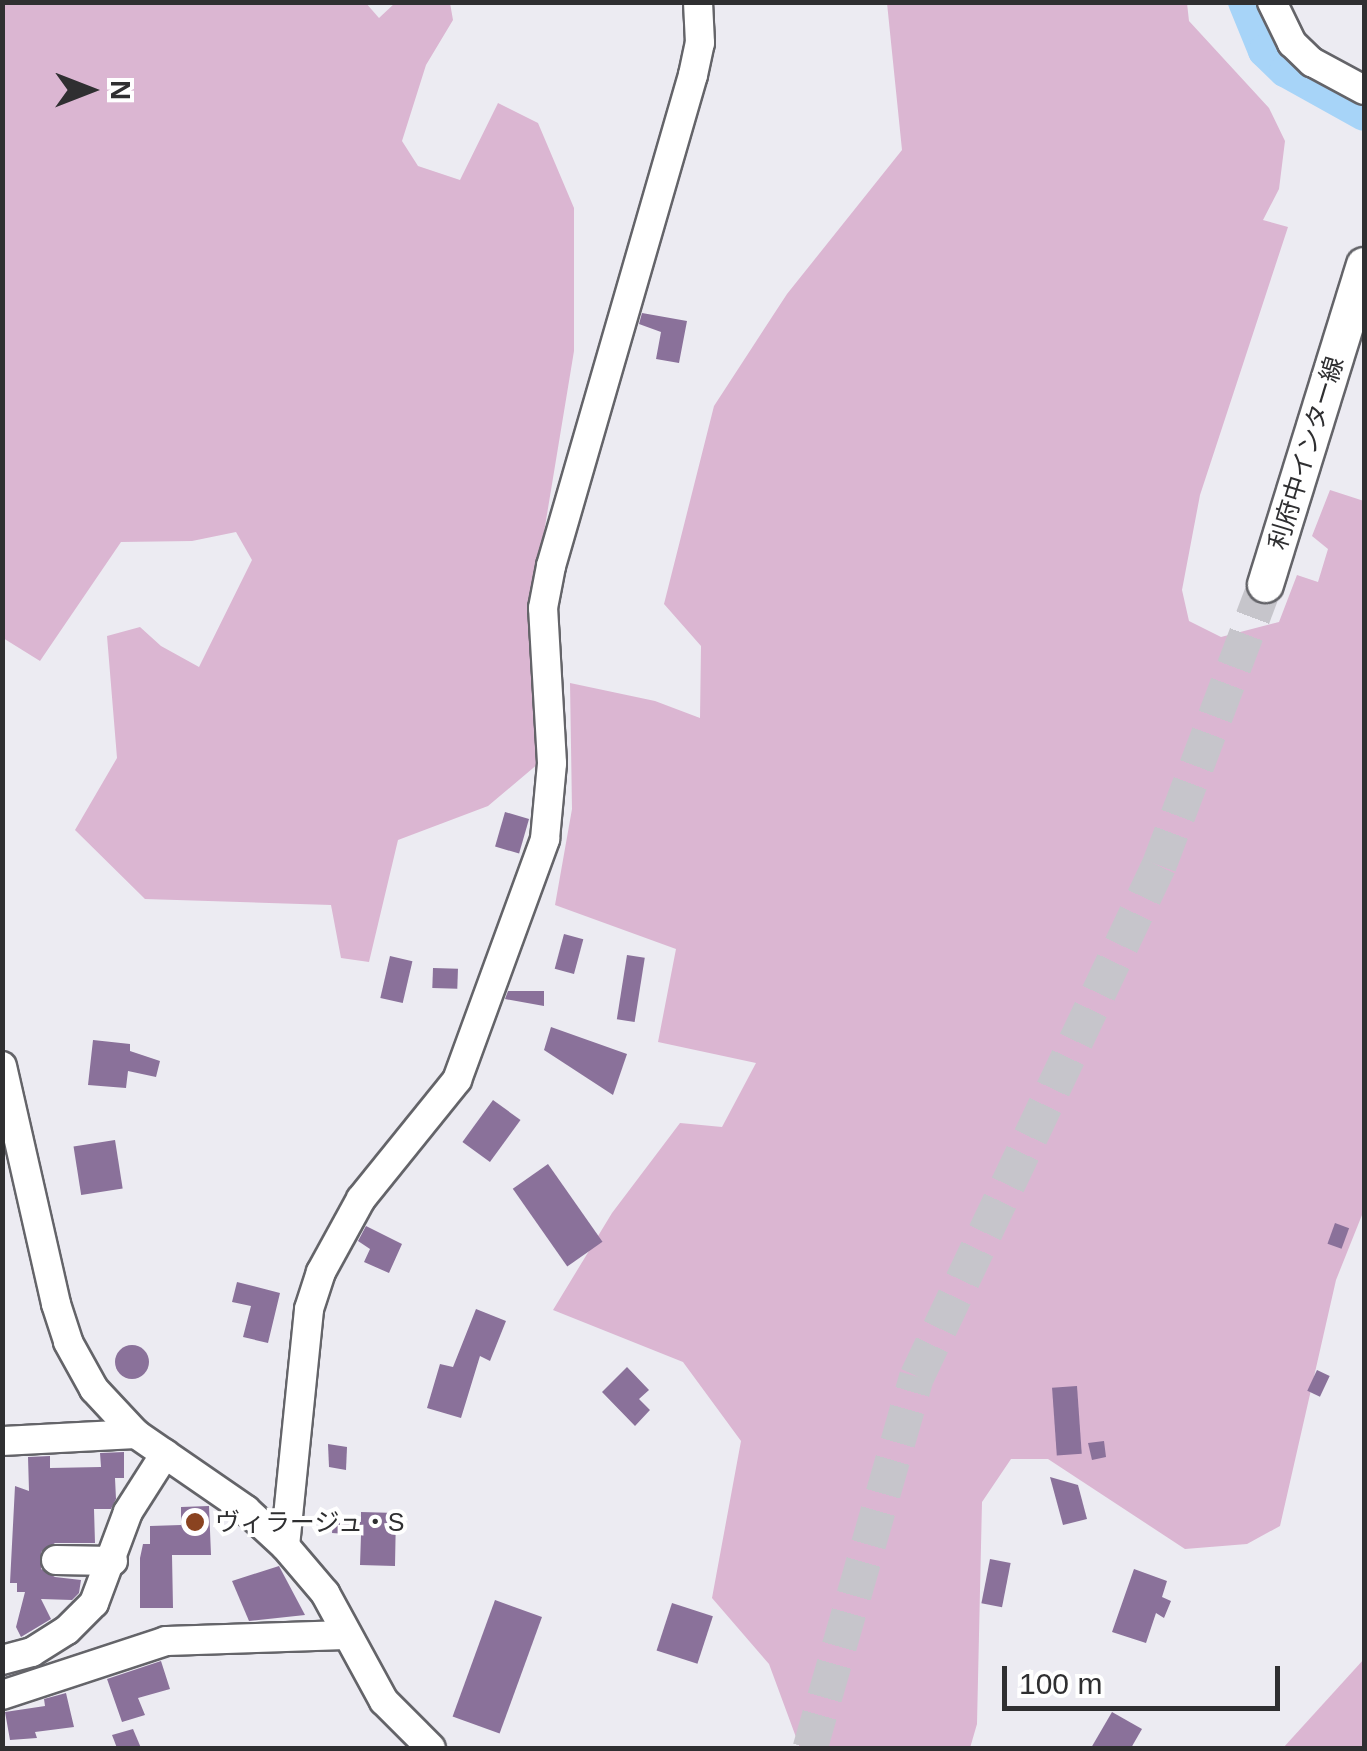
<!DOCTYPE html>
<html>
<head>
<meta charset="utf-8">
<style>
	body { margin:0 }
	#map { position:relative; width:1367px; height:1751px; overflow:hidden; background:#ecebf2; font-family:Arial,"Noto Sans JP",sans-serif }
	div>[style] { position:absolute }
	.green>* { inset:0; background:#dbb6d2 }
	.river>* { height:32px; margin:-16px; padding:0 16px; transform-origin:16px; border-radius:16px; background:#a7d4f8 }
	.building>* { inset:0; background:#8a719a; transform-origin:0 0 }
	.round { border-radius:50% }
	.major-tunnel>* { height:35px; margin-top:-17.5px; transform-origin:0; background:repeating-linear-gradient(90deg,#c6c5cb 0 35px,transparent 0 53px) }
	.roads { filter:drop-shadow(2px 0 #646469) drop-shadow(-2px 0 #646469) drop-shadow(0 2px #646469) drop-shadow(0 -2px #646469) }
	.minor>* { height:28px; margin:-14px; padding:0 14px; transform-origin:14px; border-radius:14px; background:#fff }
	.major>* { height:35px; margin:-17.5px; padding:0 17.5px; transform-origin:17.5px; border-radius:17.5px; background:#fff }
	.dots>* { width:28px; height:28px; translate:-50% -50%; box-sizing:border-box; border:5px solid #fff; border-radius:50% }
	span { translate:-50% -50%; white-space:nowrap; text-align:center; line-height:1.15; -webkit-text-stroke:8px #fff; paint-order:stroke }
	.street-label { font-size:25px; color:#2f2f31 }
	.poi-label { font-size:25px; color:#2f2f31 }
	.left { translate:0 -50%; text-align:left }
	.frame { position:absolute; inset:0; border:5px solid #2f2f31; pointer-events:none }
	.north { position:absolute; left:40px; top:40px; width:100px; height:100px; -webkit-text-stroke:8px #fff; paint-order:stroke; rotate:90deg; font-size:28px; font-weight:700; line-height:40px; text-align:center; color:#2f2f31 }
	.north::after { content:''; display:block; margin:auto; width:35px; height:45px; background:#2f2f31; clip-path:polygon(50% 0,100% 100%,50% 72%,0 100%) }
	.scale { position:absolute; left:1002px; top:1666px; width:278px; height:45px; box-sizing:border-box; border:5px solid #2f2f31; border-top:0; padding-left:12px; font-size:30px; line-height:35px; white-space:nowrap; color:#2f2f31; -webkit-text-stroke:8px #fff; paint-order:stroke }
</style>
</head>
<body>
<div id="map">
	<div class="green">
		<i style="clip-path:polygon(365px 2px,379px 18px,395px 3px,450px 3px,453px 20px,426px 65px,402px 141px,418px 166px,460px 180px,498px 103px,538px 123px,574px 208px,574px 351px,531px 611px,539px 763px,488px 806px,398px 840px,369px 962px,341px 958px,331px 905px,145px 899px,75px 830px,117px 758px,107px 636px,140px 627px,161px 646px,199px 667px,252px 560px,236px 532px,192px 541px,121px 542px,40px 661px,3px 638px,2px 3px)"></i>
		<i style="clip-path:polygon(887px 3px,1187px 3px,1189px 21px,1269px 108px,1285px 141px,1279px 189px,1263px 220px,1288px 227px,1200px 495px,1182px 590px,1189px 621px,1221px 637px,1279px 622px,1297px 575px,1318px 582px,1328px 549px,1312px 536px,1330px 490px,1364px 501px,1364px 1210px,1336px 1280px,1280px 1526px,1247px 1544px,1185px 1549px,1048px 1459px,1011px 1459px,982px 1502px,977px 1724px,970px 1748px,800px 1748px,769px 1664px,712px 1598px,741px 1441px,683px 1362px,553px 1310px,612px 1213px,680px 1123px,722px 1127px,756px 1063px,658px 1042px,676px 949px,555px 905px,572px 809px,570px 683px,655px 701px,700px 718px,701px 646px,664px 604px,714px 406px,787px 294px,902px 150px)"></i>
		<i style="clip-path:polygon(1364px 1659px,1364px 1748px,1283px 1748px)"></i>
	</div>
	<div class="river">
		<i style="left:1244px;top:2px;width:53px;rotate:67.8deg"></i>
		<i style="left:1264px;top:51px;width:29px;rotate:44deg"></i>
		<i style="left:1285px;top:71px;width:90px;rotate:29.1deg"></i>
	</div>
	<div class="building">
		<i style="clip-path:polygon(642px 313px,687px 321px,679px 363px,656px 359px,661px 332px,639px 324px)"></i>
		<i style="left:505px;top:812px;width:25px;height:36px;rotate:16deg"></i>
		<i style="left:564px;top:934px;width:20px;height:36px;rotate:15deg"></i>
		<i style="left:627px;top:955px;width:18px;height:65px;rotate:9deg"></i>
		<i style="left:390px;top:956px;width:23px;height:43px;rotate:13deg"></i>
		<i style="left:433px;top:968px;width:25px;height:20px;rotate:2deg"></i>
		<i style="clip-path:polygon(508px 991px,544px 991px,544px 1006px,505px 999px)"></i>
		<i style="clip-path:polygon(551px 1027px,627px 1054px,613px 1095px,544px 1050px)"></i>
		<i style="clip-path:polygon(93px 1040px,130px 1044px,130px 1051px,160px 1061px,156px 1077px,128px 1071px,126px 1088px,88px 1085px)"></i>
		<i style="left:493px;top:1100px;width:34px;height:52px;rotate:36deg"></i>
		<i style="left:115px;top:1140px;width:49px;height:42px;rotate:81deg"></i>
		<i style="left:548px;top:1164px;width:95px;height:43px;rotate:55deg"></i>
		<i style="left:1335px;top:1223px;width:15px;height:22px;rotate:20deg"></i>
		<i style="clip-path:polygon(366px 1226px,402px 1244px,389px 1273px,364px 1262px,370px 1249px,358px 1241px)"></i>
		<i style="clip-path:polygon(237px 1282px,280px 1293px,268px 1343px,243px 1337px,251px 1306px,232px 1302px)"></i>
		<i style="clip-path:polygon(476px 1309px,506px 1321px,490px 1361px,480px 1356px,461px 1418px,427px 1408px,440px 1364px,453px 1367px)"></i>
		<i class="round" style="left:115px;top:1345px;width:34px;height:34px"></i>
		<i style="clip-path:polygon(627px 1367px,649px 1390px,639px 1399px,650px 1410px,635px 1426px,602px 1392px)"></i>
		<i style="left:1317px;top:1370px;width:14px;height:23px;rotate:25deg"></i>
		<i style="left:1077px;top:1386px;width:68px;height:25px;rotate:86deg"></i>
		<i style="clip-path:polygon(1104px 1441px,1106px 1457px,1092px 1460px,1088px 1443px)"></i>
		<i style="clip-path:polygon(328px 1444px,347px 1447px,346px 1470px,329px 1467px)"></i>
		<i style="clip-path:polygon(124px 1452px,124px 1478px,115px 1478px,116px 1499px,111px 1509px,94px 1509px,95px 1543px,55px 1543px,41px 1552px,41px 1569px,55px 1577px,81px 1580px,79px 1593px,72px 1600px,41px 1599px,51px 1619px,21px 1637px,16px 1627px,25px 1592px,17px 1592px,17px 1583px,10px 1583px,15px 1486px,29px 1491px,28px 1457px,50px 1456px,50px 1468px,101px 1467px,100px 1453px)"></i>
		<i style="clip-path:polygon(1050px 1477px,1078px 1485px,1087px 1519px,1063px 1525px)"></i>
		<i style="clip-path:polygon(209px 1506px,211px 1555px,172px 1555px,173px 1608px,140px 1608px,140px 1558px,143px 1544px,150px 1544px,150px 1526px,181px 1525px,181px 1507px)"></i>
		<i style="clip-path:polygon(361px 1512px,396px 1513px,395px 1566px,360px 1565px,361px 1535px,332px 1533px,333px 1519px,361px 1522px)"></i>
		<i style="left:990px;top:1559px;width:21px;height:45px;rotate:11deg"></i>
		<i style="clip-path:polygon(279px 1566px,305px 1615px,249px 1621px,232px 1581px)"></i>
		<i style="clip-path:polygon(1134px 1569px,1167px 1581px,1162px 1597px,1171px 1601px,1164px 1618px,1156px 1613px,1146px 1643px,1112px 1632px)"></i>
		<i style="left:495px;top:1600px;width:50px;height:124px;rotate:20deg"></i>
		<i style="left:672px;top:1603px;width:43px;height:50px;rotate:18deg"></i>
		<i style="clip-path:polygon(161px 1661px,170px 1689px,138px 1698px,145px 1715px,122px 1722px,107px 1679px)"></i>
		<i style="clip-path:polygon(66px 1693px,74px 1727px,35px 1732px,37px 1738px,10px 1740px,5px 1712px,45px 1706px,44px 1699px)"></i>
		<i style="clip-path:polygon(1112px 1712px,1142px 1729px,1131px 1748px,1091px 1748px)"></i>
		<i style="clip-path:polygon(133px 1729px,141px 1748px,117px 1748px,112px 1735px)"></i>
	</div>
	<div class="major-tunnel">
		<i style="left:810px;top:1748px;width:387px;rotate:-74deg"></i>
		<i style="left:917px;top:1376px;width:565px;rotate:-64.66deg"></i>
		<i style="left:1159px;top:865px;width:300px;rotate:-69.3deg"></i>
	</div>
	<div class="roads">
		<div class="minor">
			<i style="left:1272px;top:2px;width:46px;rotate:64deg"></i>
			<i style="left:1292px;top:43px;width:28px;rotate:44deg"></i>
			<i style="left:1312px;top:62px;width:59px;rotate:28.3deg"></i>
			<i style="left:2px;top:1066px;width:244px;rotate:77.2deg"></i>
			<i style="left:56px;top:1304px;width:40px;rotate:72deg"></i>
			<i style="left:68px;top:1342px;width:54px;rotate:61deg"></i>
			<i style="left:94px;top:1389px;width:62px;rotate:47deg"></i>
			<i style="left:136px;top:1434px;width:134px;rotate:34.6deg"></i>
			<i style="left:246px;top:1510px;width:53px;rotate:42.7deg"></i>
			<i style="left:285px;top:1546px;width:62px;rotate:49.6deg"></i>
			<i style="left:325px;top:1593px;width:123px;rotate:61.4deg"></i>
			<i style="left:384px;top:1701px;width:66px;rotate:45deg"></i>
			<i style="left:2px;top:1441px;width:134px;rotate:-3deg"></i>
			<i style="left:285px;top:1546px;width:238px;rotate:-84.2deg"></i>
			<i style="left:309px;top:1309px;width:39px;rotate:-72deg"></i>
			<i style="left:321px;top:1272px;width:83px;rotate:-61.3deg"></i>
			<i style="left:361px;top:1199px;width:153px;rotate:-51.1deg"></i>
			<i style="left:457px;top:1080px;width:257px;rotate:-69.9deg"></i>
			<i style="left:545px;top:839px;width:76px;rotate:-84.7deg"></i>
			<i style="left:552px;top:763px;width:155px;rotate:-93.3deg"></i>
			<i style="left:543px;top:608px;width:43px;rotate:-79.2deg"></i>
			<i style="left:551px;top:566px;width:511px;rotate:-73.87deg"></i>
			<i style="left:693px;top:75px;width:33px;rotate:-78deg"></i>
			<i style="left:700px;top:43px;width:41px;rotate:-92.8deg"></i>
			<i style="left:56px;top:1560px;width:57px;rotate:1deg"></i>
			<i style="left:2px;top:1660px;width:31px;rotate:-15deg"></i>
			<i style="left:32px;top:1652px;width:41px;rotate:-32.2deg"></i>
			<i style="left:67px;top:1630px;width:38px;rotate:-45deg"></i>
			<i style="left:94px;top:1603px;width:97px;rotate:-69.5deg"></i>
			<i style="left:128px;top:1512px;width:69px;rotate:-57.5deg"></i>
			<i style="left:2px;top:1695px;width:173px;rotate:-18.2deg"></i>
			<i style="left:166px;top:1641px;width:180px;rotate:-1.9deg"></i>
		</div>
		<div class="major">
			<i style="left:1265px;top:584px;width:334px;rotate:-72.8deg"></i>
		</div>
	</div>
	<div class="dots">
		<i style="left:195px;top:1522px;background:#8a4320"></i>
	</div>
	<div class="street-label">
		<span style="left:1306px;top:453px;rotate:-73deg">利府中インター線</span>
	</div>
	<div class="poi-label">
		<span class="left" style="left:215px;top:1522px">ヴィラージュ・S</span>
	</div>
	<div class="frame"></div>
	<div class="north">N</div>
	<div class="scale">100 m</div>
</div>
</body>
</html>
